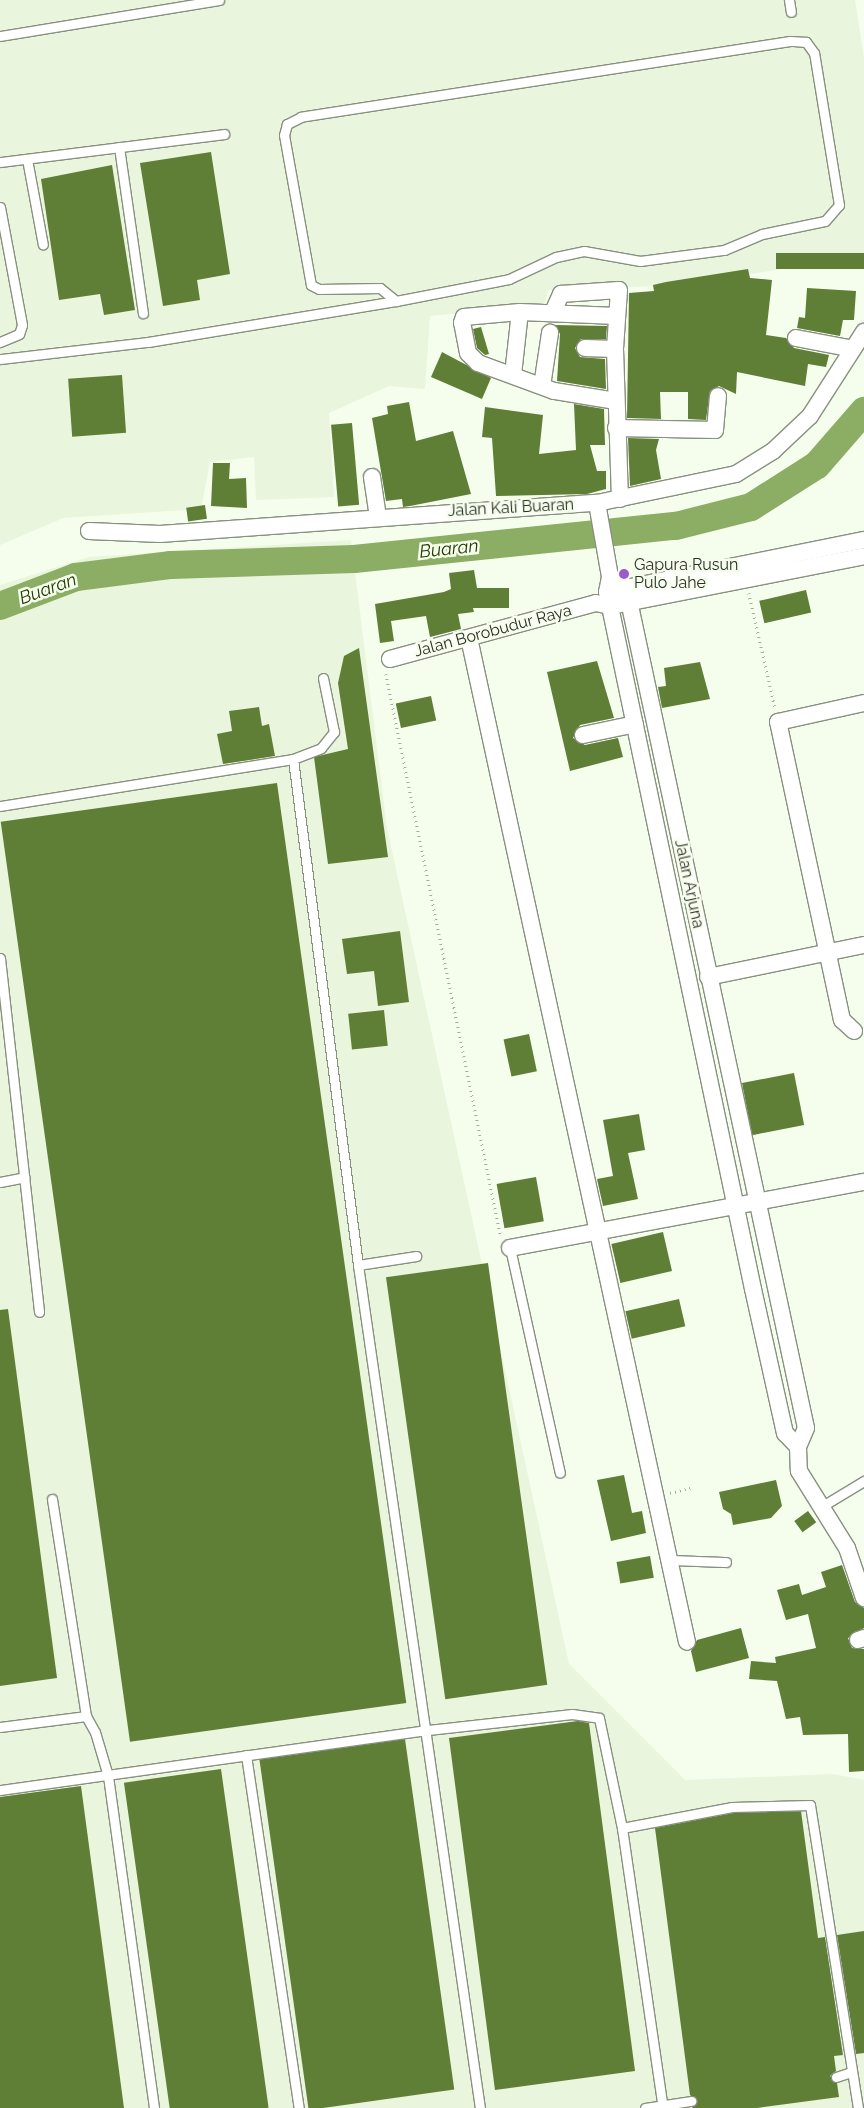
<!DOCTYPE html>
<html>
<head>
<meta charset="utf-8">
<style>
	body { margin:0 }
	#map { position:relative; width:864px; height:2108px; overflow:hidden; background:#f5feec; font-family:Raleway,sans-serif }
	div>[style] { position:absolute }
	.built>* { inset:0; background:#e9f5dc }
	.river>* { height:28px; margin:-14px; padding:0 14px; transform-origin:14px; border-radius:14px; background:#8cad64 }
	.building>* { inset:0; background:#5f7e36; transform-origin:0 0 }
	.path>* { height:2.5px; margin-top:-1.25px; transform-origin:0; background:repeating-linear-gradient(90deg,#a6ada0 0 1px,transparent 0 5px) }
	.roads { filter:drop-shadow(1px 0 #889080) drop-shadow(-1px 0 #889080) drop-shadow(0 1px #889080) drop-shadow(0 -1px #889080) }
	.service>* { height:9px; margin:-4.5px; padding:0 4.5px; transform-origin:4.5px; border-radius:4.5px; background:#fff }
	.minor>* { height:16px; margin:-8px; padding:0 8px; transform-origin:8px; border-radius:8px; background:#fff }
	.dots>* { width:14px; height:14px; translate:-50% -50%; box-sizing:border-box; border:2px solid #f5feec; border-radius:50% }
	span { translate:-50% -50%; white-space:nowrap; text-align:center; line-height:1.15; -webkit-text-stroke:5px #f5feec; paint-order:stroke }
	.street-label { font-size:16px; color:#2b2f28 }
	.poi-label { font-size:16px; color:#2b2f28 }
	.left { translate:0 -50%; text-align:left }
	.water-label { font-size:18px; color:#243902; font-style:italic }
</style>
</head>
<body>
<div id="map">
	<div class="built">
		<i style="clip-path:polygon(0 0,855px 0,864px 58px,864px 255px,686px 285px,548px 290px,545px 304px,430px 316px,425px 389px,389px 386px,329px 413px,334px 497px,256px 500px,254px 457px,210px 462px,201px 509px,63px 518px,0 545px)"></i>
		<i style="clip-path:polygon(351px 540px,387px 828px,569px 1664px,685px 1780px,833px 1774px,864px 1780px,864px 2108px,0 2108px,0 585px,89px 557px)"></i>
	</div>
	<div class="river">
		<i style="left:0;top:606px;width:81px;rotate:-20.9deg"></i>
		<i style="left:76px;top:577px;width:96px;rotate:-7.2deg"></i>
		<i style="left:171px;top:565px;width:183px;rotate:-1.9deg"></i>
		<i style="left:354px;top:559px;width:324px;rotate:-5.9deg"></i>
		<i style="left:676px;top:526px;width:77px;rotate:-14.2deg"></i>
		<i style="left:751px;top:507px;width:78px;rotate:-32.5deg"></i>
		<i style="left:817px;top:465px;width:72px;rotate:-49deg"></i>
	</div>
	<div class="building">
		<i style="clip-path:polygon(211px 152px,230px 274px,197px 280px,200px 300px,163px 306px,140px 163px)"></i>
		<i style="clip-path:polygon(112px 165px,135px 310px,104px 315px,100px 294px,59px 300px,41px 179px)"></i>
		<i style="left:864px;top:253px;width:16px;height:88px;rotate:90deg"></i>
		<i style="clip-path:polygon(748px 269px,750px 278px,772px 280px,766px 335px,786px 338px,794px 348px,829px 355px,826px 367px,808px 364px,805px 386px,737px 372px,736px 394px,719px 386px,710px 391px,706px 420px,688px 419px,688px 392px,660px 392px,661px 419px,627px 418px,629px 293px,654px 291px,653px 285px,666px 282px)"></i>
		<i style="clip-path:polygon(807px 288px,856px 291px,854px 320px,843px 320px,840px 336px,797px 328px,799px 317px,805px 318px)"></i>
		<i style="clip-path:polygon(555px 325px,607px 326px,606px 339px,581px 339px,575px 348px,580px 357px,605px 359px,606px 389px,557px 381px,560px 334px)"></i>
		<i style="clip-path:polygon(481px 327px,489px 354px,485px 355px,477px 348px,473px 329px)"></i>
		<i style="clip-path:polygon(442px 352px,491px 378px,482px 399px,431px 377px)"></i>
		<i style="left:122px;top:375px;width:58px;height:54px;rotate:86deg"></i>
		<i style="clip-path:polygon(409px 402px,416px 441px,453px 431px,471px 494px,410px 506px,403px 507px,402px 499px,386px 501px,372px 418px,388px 414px,387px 406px)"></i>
		<i style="clip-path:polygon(574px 404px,604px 409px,605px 445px,590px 445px,597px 471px,606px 471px,606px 489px,587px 494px,496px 496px,492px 438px,482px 437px,485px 407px,543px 415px,539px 454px,576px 450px)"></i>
		<i style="left:352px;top:423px;width:82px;height:21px;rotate:85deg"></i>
		<i style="clip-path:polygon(628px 438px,659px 439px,656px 450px,661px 479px,630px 486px)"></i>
		<i style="clip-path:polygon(213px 463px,230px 463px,229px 479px,246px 478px,247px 508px,211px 506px)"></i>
		<i style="left:205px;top:505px;width:14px;height:19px;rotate:82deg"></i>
		<i style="clip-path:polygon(474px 570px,477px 588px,509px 588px,509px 608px,473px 608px,474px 612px,458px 614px,461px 629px,430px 637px,426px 616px,391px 621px,394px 641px,380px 643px,375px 604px,444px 592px,451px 589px,449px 573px)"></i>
		<i style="left:806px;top:590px;width:23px;height:48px;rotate:77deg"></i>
		<i style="clip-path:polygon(359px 648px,388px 857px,328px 864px,314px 757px,348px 749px,338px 683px,344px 656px)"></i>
		<i style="clip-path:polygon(597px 661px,614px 718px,580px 725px,573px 738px,585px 745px,618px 738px,623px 757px,570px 771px,547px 672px)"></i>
		<i style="clip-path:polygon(700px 662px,710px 699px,662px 708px,658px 687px,666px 686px,664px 668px)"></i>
		<i style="left:431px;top:696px;width:25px;height:36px;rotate:78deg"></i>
		<i style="clip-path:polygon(259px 707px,262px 726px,269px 724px,275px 756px,223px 764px,217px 734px,232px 731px,229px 711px)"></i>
		<i style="left:277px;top:783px;width:929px;height:279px;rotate:82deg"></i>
		<i style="clip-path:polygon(400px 931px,409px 1002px,378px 1006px,374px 971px,347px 974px,342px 939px)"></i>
		<i style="left:384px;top:1010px;width:36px;height:36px;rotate:84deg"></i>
		<i style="left:529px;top:1034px;width:38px;height:26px;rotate:78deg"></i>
		<i style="left:794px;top:1073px;width:53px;height:53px;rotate:79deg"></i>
		<i style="clip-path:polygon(639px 1114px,645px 1150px,628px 1153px,638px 1199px,603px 1206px,597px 1179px,613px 1176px,603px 1120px)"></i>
		<i style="left:536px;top:1177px;width:45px;height:40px;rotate:80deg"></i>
		<i style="left:663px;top:1232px;width:40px;height:53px;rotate:77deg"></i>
		<i style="left:488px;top:1263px;width:426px;height:103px;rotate:82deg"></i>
		<i style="left:679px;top:1299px;width:28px;height:55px;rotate:77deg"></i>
		<i style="clip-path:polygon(8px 1309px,57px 1678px,0 1686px,0 1310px)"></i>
		<i style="clip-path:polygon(624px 1475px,632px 1513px,642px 1511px,646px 1533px,611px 1541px,597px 1480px)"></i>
		<i style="clip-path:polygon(776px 1480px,782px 1506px,771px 1518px,733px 1525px,731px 1514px,723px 1509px,719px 1492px)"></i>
		<i style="left:808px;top:1511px;width:14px;height:17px;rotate:54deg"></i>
		<i style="left:650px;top:1556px;width:22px;height:34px;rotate:80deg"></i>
		<i style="clip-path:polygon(842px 1565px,855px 1602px,864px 1608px,864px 1628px,848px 1638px,852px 1648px,864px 1649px,864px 1771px,849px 1772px,848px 1734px,803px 1735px,800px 1717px,786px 1719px,777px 1681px,749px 1679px,751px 1661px,776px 1663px,775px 1657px,816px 1648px,808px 1614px,786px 1620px,777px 1590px,799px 1584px,802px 1595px,826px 1587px,821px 1572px)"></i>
		<i style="clip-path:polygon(741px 1628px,749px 1658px,696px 1672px,691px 1651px,697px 1640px)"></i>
		<i style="clip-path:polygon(578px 1721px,589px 1723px,635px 2071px,495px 2090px,449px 1738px)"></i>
		<i style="left:405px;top:1739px;width:354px;height:147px;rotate:82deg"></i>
		<i style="left:221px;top:1769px;width:342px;height:98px;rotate:82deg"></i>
		<i style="clip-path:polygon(81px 1786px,124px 2108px,0 2108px,0 1797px)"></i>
		<i style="clip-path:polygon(801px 1811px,818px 1938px,825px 1937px,843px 2055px,834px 2056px,836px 2071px,830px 2076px,837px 2083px,839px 2097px,757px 2108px,692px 2108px,697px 2101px,690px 2095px,655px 1828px,733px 1813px)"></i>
		<i style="clip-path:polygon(864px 1931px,864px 2053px,856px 2054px,837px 1935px)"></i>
	</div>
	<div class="path">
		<i style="left:749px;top:593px;width:117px;rotate:77.2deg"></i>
		<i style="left:386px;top:674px;width:575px;rotate:78.46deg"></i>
		<i style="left:670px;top:1493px;width:21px;rotate:-14deg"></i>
	</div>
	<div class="roads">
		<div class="service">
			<i style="left:789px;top:0;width:12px;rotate:81deg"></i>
			<i style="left:0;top:36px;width:222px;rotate:-9.3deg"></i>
			<i style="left:119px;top:147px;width:168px;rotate:81.8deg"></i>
			<i style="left:27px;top:159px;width:87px;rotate:79.5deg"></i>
			<i style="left:0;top:162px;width:226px;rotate:-7.1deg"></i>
			<i style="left:0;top:207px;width:120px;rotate:79.4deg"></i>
			<i style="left:22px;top:325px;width:9px;rotate:108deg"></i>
			<i style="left:19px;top:334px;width:21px;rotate:157deg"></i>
			<i style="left:0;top:359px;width:149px;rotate:-6.6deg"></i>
			<i style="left:148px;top:342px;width:251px;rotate:-9.4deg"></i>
			<i style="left:396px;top:301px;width:115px;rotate:-11deg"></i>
			<i style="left:509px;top:279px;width:52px;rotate:-25.1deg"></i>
			<i style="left:556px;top:257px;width:29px;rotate:-12deg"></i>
			<i style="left:584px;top:251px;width:57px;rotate:10.1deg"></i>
			<i style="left:640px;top:261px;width:85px;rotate:-7.5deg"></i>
			<i style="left:724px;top:250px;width:41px;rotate:-22.8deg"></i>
			<i style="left:762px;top:234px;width:64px;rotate:-11.7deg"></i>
			<i style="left:825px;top:221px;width:21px;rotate:-49deg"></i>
			<i style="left:839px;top:205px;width:154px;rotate:-99.3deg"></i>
			<i style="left:814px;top:53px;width:14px;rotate:-126deg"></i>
			<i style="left:806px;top:42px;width:16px;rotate:-176deg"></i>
			<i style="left:790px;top:41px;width:495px;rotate:171.2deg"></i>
			<i style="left:301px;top:117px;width:16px;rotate:153deg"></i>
			<i style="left:287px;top:124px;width:11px;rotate:105deg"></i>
			<i style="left:284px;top:135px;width:152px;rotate:79.8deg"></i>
			<i style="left:311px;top:285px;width:9px;rotate:27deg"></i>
			<i style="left:319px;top:289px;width:61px;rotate:-0.9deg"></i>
			<i style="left:380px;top:288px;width:21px;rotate:39deg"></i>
			<i style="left:293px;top:759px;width:30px;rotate:-21deg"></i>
			<i style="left:321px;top:748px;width:21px;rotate:-51deg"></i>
			<i style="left:334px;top:732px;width:55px;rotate:-101.5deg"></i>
			<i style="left:0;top:806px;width:297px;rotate:-9.1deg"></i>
			<i style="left:293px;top:759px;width:510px;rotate:82.68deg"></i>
			<i style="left:358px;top:1265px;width:852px;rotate:81.77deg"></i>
			<i style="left:0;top:958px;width:356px;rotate:83.7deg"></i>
			<i style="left:0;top:1182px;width:25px;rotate:-11deg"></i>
			<i style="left:510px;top:1248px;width:230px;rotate:77.5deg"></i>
			<i style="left:358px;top:1265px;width:59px;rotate:-8.8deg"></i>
			<i style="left:52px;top:1499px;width:220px;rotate:81.1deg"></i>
			<i style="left:824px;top:1505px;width:47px;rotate:-31deg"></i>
			<i style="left:669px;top:1560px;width:57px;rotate:2deg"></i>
			<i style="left:0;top:1727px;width:87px;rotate:-7.3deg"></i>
			<i style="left:86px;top:1716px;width:18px;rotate:61deg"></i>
			<i style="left:95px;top:1732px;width:46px;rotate:73.5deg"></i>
			<i style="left:108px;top:1776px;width:335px;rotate:82.1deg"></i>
			<i style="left:246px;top:1755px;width:357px;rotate:81.5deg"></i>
			<i style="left:0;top:1790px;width:432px;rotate:-8deg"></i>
			<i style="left:428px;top:1730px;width:145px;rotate:-6.3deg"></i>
			<i style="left:572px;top:1714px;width:27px;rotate:8deg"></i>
			<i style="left:599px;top:1718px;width:112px;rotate:78.2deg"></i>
			<i style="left:622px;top:1828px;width:283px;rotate:81.7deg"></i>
			<i style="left:622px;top:1828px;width:112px;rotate:-10.8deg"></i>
			<i style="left:732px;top:1807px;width:78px;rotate:-1.5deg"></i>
			<i style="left:810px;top:1805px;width:307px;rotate:81deg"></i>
			<i style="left:836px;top:2077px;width:16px;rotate:-18deg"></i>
			<i style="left:645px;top:2108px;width:47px;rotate:-8.7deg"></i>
		</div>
		<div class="minor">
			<i style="left:553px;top:312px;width:20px;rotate:-66deg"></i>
			<i style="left:561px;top:294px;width:58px;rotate:-3.9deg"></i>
			<i style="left:619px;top:290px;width:59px;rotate:93.9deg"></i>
			<i style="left:615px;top:349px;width:150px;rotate:88.1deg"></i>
			<i style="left:796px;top:338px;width:58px;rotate:10.9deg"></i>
			<i style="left:585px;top:348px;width:30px;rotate:2deg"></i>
			<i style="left:513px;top:375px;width:63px;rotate:-83.7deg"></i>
			<i style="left:542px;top:386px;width:54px;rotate:-81.4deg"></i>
			<i style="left:616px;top:401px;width:63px;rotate:-170.8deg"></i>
			<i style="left:554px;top:391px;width:81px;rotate:-159.8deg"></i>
			<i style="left:478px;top:363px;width:14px;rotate:-135deg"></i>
			<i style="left:468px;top:353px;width:31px;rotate:-101deg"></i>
			<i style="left:462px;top:323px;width:6px;rotate:-72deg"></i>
			<i style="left:464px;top:317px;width:56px;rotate:-5.1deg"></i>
			<i style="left:520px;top:312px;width:97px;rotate:2.4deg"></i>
			<i style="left:616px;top:428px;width:99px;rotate:1.2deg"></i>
			<i style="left:715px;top:430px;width:34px;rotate:-85deg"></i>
			<i style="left:372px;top:477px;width:40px;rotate:81.5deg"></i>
			<i style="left:597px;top:503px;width:75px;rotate:80deg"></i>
			<i style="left:610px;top:577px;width:15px;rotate:101deg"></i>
			<i style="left:607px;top:592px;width:712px;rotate:78.17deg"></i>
			<i style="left:753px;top:1289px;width:148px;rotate:77.5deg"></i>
			<i style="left:785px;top:1433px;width:19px;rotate:47deg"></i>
			<i style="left:89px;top:531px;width:71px;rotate:2.4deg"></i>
			<i style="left:160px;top:534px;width:438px;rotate:-4.1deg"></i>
			<i style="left:597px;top:503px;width:142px;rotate:-11.8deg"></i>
			<i style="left:736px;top:474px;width:44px;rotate:-31.9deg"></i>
			<i style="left:773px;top:451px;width:51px;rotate:-43.4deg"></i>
			<i style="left:810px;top:416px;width:100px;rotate:-57.3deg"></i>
			<i style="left:610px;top:577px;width:19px;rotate:32deg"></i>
			<i style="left:626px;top:587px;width:860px;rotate:77.92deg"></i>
			<i style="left:806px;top:1428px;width:21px;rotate:113deg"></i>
			<i style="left:798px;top:1447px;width:24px;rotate:88deg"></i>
			<i style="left:799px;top:1471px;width:91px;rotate:58.1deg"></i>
			<i style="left:847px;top:1548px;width:53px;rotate:71.2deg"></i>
			<i style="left:616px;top:590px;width:253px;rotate:-11.4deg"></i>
			<i style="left:469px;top:638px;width:1027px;rotate:77.75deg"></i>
			<i style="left:390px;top:659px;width:213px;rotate:-15.2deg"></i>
			<i style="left:596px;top:603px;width:14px;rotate:12deg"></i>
			<i style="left:610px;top:606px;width:259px;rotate:-11.1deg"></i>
			<i style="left:583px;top:735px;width:53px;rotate:-11.9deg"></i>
			<i style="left:708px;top:977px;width:159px;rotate:-11.6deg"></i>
			<i style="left:854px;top:1031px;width:16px;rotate:-137deg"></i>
			<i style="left:842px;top:1020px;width:305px;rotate:-102.1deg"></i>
			<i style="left:778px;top:722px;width:88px;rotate:-12.5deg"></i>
			<i style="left:510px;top:1248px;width:360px;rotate:-10.6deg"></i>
			<i style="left:858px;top:1640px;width:6px;rotate:-18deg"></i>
		</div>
	</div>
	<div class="dots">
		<i style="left:624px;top:574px;background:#9d59ce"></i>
	</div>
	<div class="street-label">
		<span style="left:511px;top:508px;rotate:-3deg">Jalan Kali Buaran</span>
		<span style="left:493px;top:631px;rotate:-15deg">Jalan Borobudur Raya</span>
		<span style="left:689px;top:884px;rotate:78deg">Jalan Arjuna</span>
	</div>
	<div class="poi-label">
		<span class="left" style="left:634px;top:574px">Gapura Rusun<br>Pulo Jahe</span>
	</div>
	<div class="water-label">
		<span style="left:449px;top:549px;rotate:-6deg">Buaran</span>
		<span style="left:48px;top:589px;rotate:-20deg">Buaran</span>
	</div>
</div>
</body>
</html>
